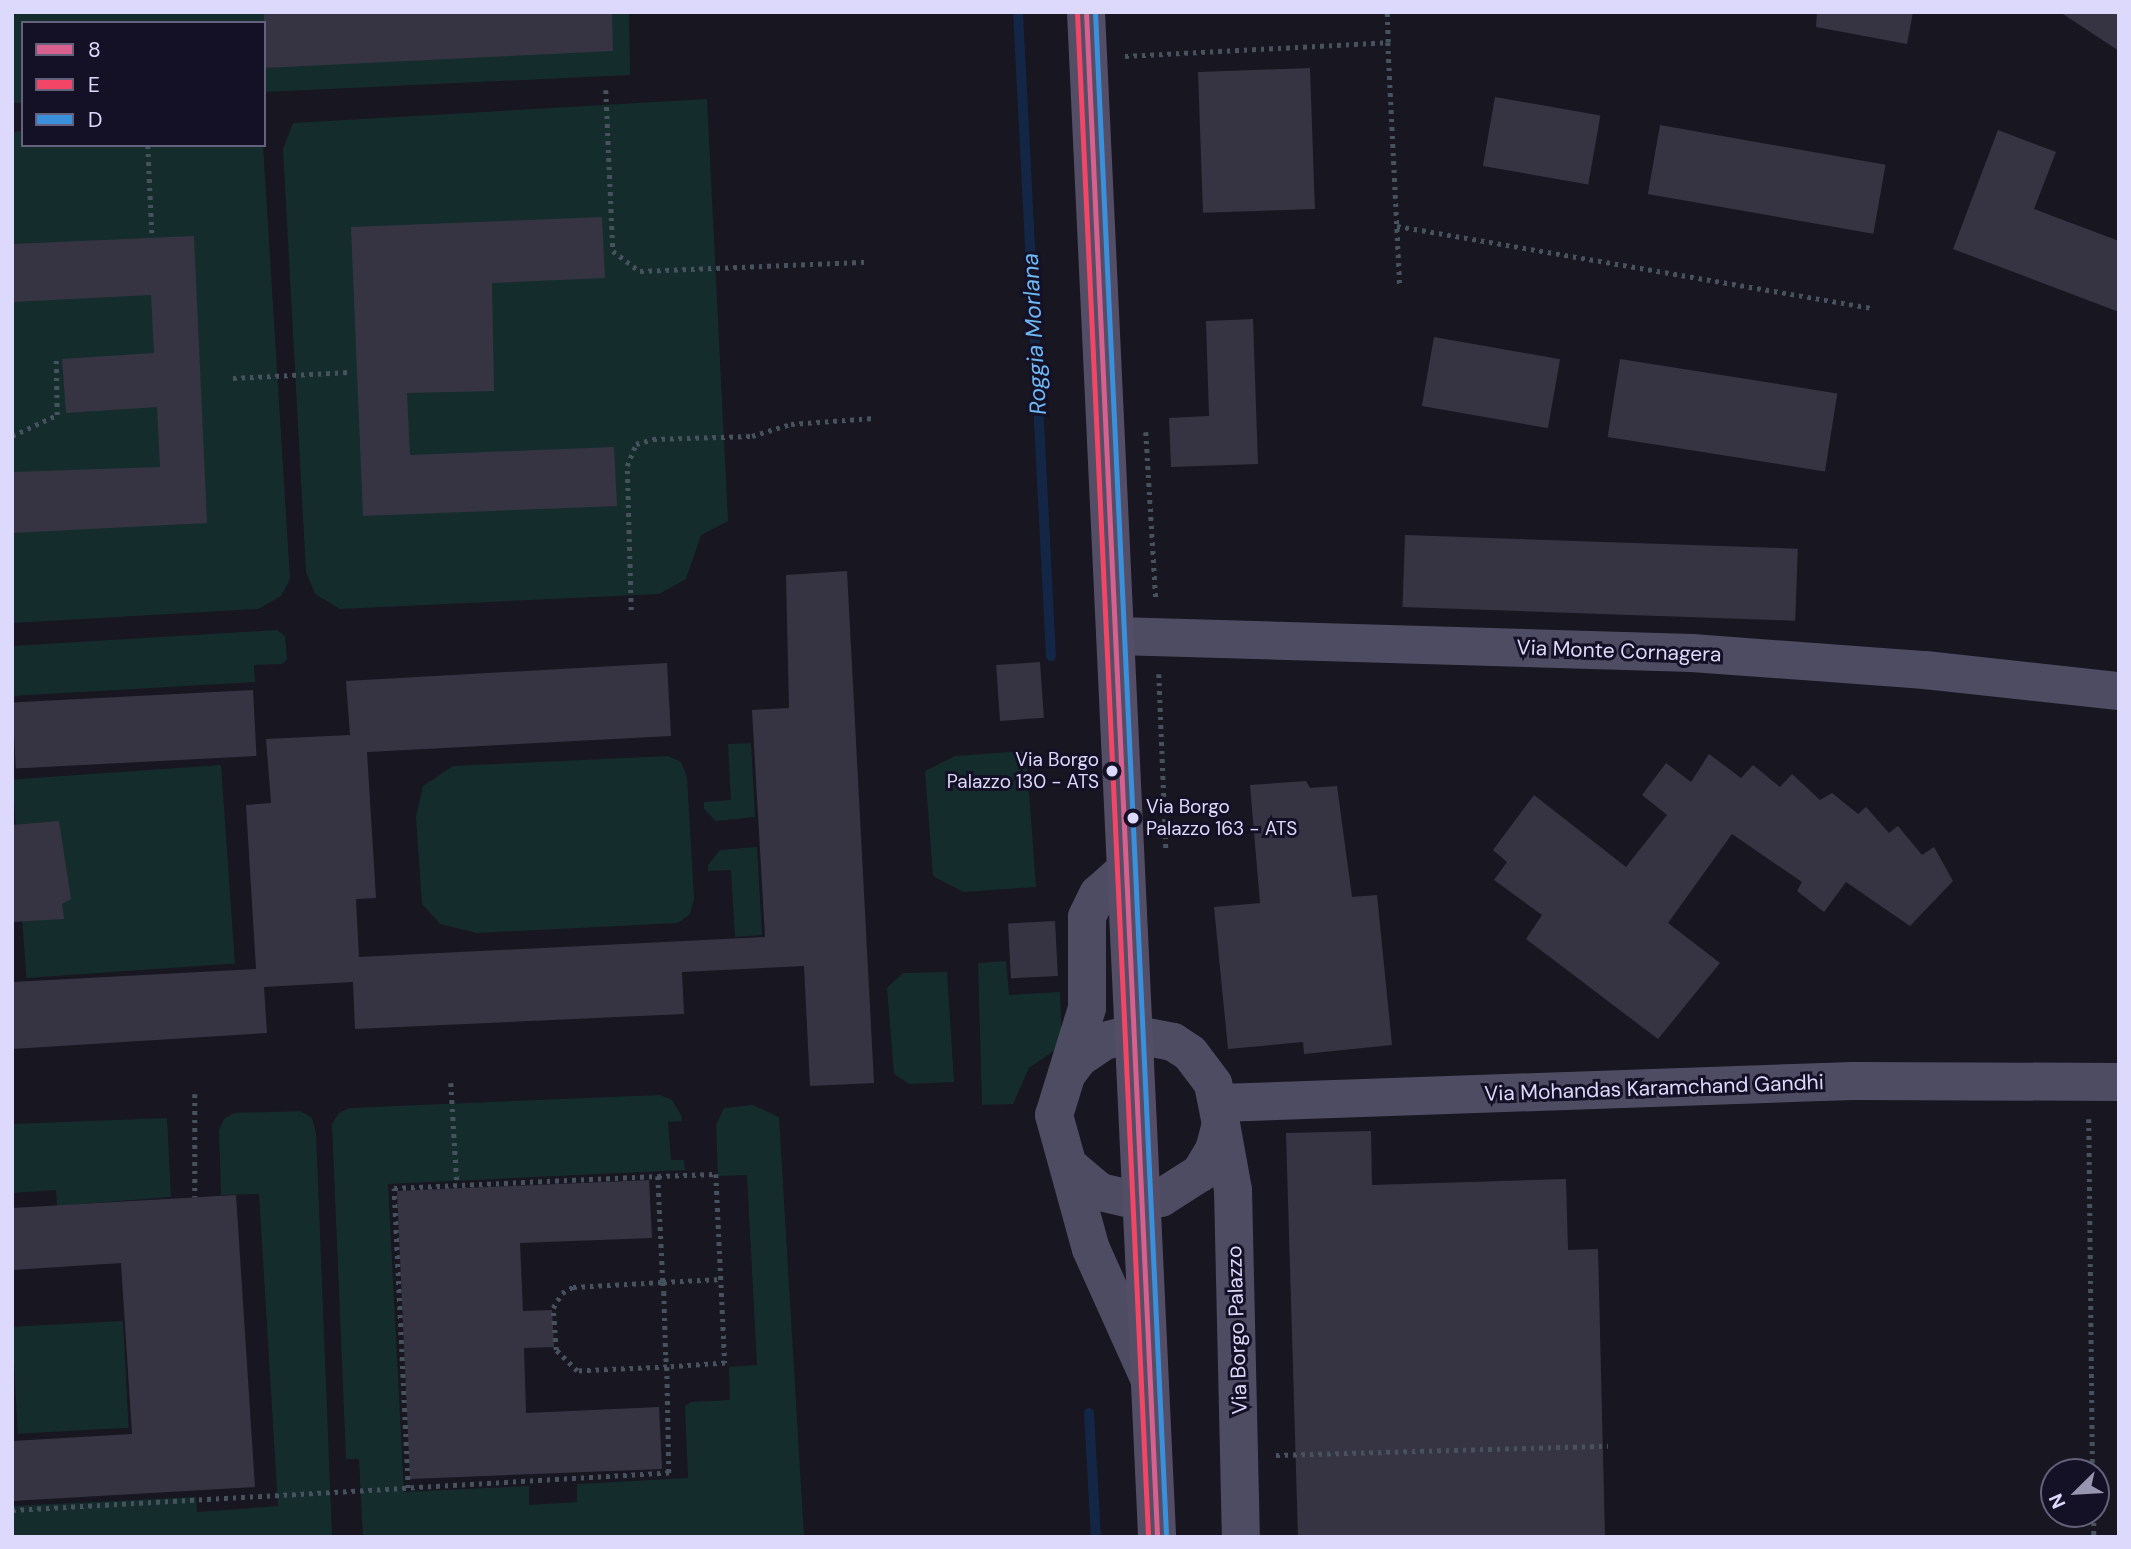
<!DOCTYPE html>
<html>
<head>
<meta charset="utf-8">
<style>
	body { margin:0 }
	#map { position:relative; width:2131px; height:1549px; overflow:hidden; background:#181621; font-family:"DM Sans",sans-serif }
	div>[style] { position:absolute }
	.green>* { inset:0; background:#152c2c; transform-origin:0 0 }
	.stream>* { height:10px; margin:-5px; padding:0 5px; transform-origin:5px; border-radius:5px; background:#132645 }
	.building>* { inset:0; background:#363443; transform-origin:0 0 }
	.path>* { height:4.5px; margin-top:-2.25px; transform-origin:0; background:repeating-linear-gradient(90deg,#46525e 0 3.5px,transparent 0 8.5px) }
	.minor>* { height:38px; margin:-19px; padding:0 19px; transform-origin:19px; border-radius:19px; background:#4d4c62 }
	.major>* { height:38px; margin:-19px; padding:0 19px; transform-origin:19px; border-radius:19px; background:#544d66 }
	.bus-1>* { height:5px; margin:-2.5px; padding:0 2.5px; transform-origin:2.5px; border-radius:2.5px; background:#d7608f }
	.bus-2>* { height:5px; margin:-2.5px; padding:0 2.5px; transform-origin:2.5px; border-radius:2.5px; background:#f34667 }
	.bus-3>* { height:5px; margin:-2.5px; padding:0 2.5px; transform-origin:2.5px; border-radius:2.5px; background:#3a90db }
	.dots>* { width:19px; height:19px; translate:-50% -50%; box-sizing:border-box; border:4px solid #141126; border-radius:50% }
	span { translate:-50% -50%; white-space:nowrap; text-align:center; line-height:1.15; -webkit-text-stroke:6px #141126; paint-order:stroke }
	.bus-label { font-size:19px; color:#dcd9fc }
	.right { translate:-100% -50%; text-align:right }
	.left { translate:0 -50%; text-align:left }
	.street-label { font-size:21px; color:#dcd9fc }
	.water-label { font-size:23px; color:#6eb9f5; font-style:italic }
	.frame { position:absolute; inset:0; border:14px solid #dcd9fc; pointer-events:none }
	.legend { position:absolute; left:21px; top:21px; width:245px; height:126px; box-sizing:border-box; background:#141126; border:2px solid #64617c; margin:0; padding:9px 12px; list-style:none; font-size:21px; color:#dcd9fc }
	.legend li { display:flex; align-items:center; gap:14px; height:35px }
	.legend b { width:35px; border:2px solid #64617c }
	.north { position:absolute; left:2040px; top:1458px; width:70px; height:70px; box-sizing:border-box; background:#141126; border:2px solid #64617c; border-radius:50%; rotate:246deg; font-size:19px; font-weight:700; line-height:28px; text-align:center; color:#dcd9fc }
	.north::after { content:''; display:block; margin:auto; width:24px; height:32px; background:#9795af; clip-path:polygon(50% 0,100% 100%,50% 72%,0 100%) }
</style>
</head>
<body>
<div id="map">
	<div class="green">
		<i style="clip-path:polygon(12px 12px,629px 12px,630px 75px,264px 92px,264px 23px,23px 23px,23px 103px,12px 103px)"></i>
		<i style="clip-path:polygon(707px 99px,728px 521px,701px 535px,686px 579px,659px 594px,340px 609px,315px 594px,306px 572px,283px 149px,293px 123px)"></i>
		<i style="clip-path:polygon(23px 131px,23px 145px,263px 145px,290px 579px,281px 596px,258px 609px,12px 623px,12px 132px)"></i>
		<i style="clip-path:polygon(277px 630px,285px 636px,287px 659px,282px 664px,254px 665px,255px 682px,12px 696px,12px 646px)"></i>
		<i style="clip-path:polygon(751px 743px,755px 817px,716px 821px,704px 809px,704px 802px,731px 800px,728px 744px)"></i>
		<i style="clip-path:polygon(1026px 751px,1036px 887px,963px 892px,933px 876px,925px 771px,955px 756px)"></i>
		<i style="clip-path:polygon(668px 756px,681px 762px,687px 777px,694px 899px,690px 914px,678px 923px,477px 933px,440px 924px,422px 904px,416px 817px,423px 786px,453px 766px)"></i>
		<i style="left:221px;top:765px;width:199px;height:209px;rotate:86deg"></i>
		<i style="clip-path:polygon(757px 847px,762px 935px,735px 937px,731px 870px,708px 871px,708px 865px,720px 850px)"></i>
		<i style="clip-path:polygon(1006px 961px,1009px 995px,1060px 992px,1062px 1045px,1029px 1068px,1013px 1104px,982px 1105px,978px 963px)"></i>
		<i style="clip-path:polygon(947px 972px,954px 1082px,909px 1084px,894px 1074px,887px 988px,903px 973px)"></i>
		<i style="clip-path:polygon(660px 1095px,672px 1100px,681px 1115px,682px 1121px,668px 1122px,671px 1160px,684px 1160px,685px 1170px,388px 1184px,404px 1492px,529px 1486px,529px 1505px,577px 1502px,577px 1484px,688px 1478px,685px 1406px,691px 1402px,730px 1400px,729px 1367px,757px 1365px,747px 1175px,718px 1176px,716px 1125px,724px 1108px,753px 1105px,779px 1117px,804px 1537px,363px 1537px,359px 1459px,346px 1459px,332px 1124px,339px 1113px,349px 1108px)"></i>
		<i style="clip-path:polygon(300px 1111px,312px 1118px,316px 1133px,332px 1537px,12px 1537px,12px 1506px,196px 1497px,197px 1512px,278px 1506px,259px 1194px,221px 1195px,219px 1130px,224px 1119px,234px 1113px)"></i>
		<i style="clip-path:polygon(167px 1118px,171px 1197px,57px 1206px,56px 1190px,12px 1193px,12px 1124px)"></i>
		<i style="left:123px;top:1321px;width:107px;height:111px;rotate:87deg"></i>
	</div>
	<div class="stream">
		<i style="left:1018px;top:12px;width:645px;rotate:87.07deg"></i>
		<i style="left:1089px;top:1413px;width:124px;rotate:86.8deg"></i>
	</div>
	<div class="building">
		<i style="clip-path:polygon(264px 12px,612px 12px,613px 51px,264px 68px)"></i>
		<i style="clip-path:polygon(1817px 12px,1913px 12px,1907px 44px,1816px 27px)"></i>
		<i style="clip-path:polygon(2060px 12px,2119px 12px,2119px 51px)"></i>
		<i style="left:1310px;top:68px;width:141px;height:112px;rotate:88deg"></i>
		<i style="left:1495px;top:97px;width:107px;height:70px;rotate:10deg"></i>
		<i style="left:1660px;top:125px;width:229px;height:70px;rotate:10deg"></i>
		<i style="clip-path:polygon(1998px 130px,2056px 152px,2034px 209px,2119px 241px,2119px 312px,1953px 249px)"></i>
		<i style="clip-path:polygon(602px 217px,605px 278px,492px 283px,494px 391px,407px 393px,410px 455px,614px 447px,617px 506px,363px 516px,351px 227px)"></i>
		<i style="clip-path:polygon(194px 236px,207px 523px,12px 533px,12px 472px,160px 467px,157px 407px,66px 413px,62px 359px,154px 353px,151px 295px,12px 302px,12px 244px)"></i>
		<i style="clip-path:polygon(1253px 319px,1258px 464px,1171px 467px,1169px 418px,1209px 416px,1206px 321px)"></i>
		<i style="left:1434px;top:337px;width:128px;height:70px;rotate:10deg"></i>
		<i style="left:1620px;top:359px;width:220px;height:79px;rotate:9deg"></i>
		<i style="left:1405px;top:535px;width:393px;height:72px;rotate:2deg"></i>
		<i style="clip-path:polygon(847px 571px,874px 1083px,810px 1086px,804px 966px,682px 972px,684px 1014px,355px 1029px,353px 982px,264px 987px,267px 1033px,12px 1049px,12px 982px,256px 969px,246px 805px,271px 803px,266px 739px,350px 735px,346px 681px,667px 663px,671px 736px,367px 752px,376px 898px,356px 899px,359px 957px,765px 937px,752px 710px,789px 708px,786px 575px)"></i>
		<i style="left:1040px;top:662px;width:56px;height:44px;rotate:86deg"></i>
		<i style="left:253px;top:690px;width:66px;height:241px;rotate:87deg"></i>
		<i style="clip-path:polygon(1709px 754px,1741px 778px,1753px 765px,1780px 787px,1792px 774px,1820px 800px,1832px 793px,1858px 814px,1866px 807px,1889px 833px,1898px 826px,1922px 855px,1934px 847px,1953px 881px,1910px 926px,1846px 882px,1824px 912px,1797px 891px,1802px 882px,1732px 834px,1668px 923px,1720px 963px,1658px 1039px,1526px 939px,1542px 915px,1494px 880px,1507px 862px,1493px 850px,1534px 795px,1626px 867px,1667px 815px,1642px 795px,1666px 763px,1691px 782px)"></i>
		<i style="clip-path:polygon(1306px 781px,1310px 788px,1337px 786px,1352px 897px,1377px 895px,1392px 1045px,1304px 1054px,1303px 1042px,1228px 1049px,1214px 907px,1260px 903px,1250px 785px)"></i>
		<i style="clip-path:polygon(59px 821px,71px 899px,62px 904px,64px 919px,12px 922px,12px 825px)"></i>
		<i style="left:1055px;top:921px;width:55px;height:47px;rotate:87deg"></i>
		<i style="clip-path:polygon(1371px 1131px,1372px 1185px,1566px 1179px,1568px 1250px,1598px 1249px,1605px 1537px,1298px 1537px,1286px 1133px)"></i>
		<i style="clip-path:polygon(649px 1180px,652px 1238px,520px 1243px,523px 1311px,552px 1310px,554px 1347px,524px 1348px,526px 1413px,659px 1407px,662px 1469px,410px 1479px,397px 1191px)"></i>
		<i style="clip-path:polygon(236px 1195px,255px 1487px,12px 1501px,12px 1441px,132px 1434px,121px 1263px,12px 1270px,12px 1208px)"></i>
	</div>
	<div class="path">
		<i style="left:1388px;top:42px;width:246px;rotate:87.2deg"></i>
		<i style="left:1125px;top:56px;width:263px;rotate:-3deg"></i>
		<i style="left:1388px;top:42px;width:30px;rotate:-92deg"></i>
		<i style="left:606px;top:90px;width:161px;rotate:87.5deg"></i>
		<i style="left:613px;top:251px;width:34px;rotate:37deg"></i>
		<i style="left:640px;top:271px;width:228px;rotate:-2.3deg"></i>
		<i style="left:148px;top:145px;width:88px;rotate:87.4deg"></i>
		<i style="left:1397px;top:226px;width:481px;rotate:9.8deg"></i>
		<i style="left:233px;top:378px;width:117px;rotate:-2.9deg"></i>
		<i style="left:1146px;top:432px;width:170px;rotate:86.6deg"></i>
		<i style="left:12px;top:436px;width:50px;rotate:-25deg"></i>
		<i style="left:57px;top:415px;width:57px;rotate:-91deg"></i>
		<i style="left:631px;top:610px;width:144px;rotate:-91.6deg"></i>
		<i style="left:627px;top:466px;width:24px;rotate:-68deg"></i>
		<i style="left:636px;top:444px;width:18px;rotate:-16deg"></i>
		<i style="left:653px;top:439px;width:99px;rotate:-1.7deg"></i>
		<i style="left:752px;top:436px;width:41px;rotate:-17.1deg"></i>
		<i style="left:791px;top:424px;width:83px;rotate:-4.1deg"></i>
		<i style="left:1159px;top:674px;width:176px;rotate:87.7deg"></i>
		<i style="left:451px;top:1083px;width:102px;rotate:86.6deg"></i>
		<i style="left:195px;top:1094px;width:103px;rotate:90deg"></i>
		<i style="left:2089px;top:1119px;width:353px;rotate:89.4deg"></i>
		<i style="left:658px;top:1176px;width:106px;rotate:87.3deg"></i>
		<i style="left:663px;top:1282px;width:10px;rotate:84deg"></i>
		<i style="left:664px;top:1292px;width:66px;rotate:88.3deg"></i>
		<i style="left:666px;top:1358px;width:9px;rotate:84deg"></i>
		<i style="left:667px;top:1367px;width:106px;rotate:88.9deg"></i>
		<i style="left:669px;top:1473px;width:261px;rotate:176.7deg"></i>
		<i style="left:408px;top:1488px;width:300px;rotate:-92.7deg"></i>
		<i style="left:394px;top:1188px;width:264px;rotate:-2.6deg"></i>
		<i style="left:658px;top:1176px;width:58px;rotate:-2deg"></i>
		<i style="left:716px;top:1174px;width:189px;rotate:87.3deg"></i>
		<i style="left:725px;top:1363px;width:58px;rotate:176.1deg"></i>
		<i style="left:667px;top:1367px;width:90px;rotate:177.5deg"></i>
		<i style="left:577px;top:1371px;width:30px;rotate:-135deg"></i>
		<i style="left:556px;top:1350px;width:42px;rotate:-94.1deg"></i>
		<i style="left:553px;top:1308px;width:17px;rotate:-59deg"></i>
		<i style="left:562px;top:1293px;width:13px;rotate:-29deg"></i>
		<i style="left:573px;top:1287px;width:90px;rotate:-3.2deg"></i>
		<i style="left:663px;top:1282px;width:58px;rotate:-3deg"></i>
		<i style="left:1276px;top:1455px;width:332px;rotate:-1.6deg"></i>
		<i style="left:12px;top:1510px;width:397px;rotate:-3.2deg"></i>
		<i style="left:2094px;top:1514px;width:23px;rotate:90deg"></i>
	</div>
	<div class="minor">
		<i style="left:1117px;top:636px;width:575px;rotate:1.69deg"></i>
		<i style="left:1692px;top:653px;width:234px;rotate:4.2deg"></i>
		<i style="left:1925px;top:670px;width:195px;rotate:6.2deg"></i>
		<i style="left:1125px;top:870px;width:36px;rotate:138deg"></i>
		<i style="left:1098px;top:894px;width:25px;rotate:116deg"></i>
		<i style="left:1087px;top:917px;width:91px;rotate:90deg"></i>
		<i style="left:1087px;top:1008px;width:112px;rotate:107.1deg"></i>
		<i style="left:1054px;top:1115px;width:139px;rotate:74.6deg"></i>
		<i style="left:1091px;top:1249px;width:141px;rotate:65.8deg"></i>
		<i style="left:1067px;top:1074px;width:20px;rotate:-53deg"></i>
		<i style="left:1079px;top:1058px;width:30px;rotate:-34deg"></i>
		<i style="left:1104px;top:1041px;width:29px;rotate:-14deg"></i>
		<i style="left:1132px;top:1034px;width:42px;rotate:11deg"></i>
		<i style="left:1173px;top:1042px;width:20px;rotate:33deg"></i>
		<i style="left:1190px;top:1053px;width:39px;rotate:53deg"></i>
		<i style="left:1213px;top:1084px;width:41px;rotate:78.7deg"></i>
		<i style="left:1221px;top:1124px;width:27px;rotate:105deg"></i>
		<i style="left:1214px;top:1150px;width:27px;rotate:121deg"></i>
		<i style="left:1200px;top:1173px;width:46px;rotate:147.3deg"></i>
		<i style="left:1161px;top:1198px;width:22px;rotate:172deg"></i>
		<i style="left:1139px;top:1201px;width:40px;rotate:-167deg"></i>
		<i style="left:1100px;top:1192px;width:40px;rotate:-140deg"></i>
		<i style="left:1219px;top:1103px;width:634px;rotate:-1.99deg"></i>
		<i style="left:1853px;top:1081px;width:266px;rotate:0.2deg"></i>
		<i style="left:1221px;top:1124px;width:67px;rotate:79.7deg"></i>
		<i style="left:1233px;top:1190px;width:347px;rotate:88.7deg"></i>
	</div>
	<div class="major">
		<i style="left:1086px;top:12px;width:1527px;rotate:87.33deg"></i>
	</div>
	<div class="bus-1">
		<i style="left:1086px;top:12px;width:1527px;rotate:87.33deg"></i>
	</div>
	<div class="bus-2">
		<i style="left:1077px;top:12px;width:1527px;rotate:87.33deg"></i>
	</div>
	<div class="bus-3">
		<i style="left:1095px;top:12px;width:1527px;rotate:87.33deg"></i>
	</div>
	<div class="dots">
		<i style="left:1112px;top:771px;background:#dcd9fc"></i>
		<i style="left:1133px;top:818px;background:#dcd9fc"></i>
	</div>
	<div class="bus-label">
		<span class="right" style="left:1099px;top:771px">Via Borgo<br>Palazzo 130 - ATS</span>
		<span class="left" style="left:1146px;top:818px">Via Borgo<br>Palazzo 163 - ATS</span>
	</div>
	<div class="street-label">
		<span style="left:1619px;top:651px;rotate:2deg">Via Monte Cornagera</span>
		<span style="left:1654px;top:1088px;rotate:-2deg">Via Mohandas Karamchand Gandhi</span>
		<span style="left:1237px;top:1330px;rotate:-92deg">Via Borgo Palazzo</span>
	</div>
	<div class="water-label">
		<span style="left:1034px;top:334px;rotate:-93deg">Roggia Morlana</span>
	</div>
	<div class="frame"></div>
	<ul class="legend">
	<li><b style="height:9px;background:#d7608f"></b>8</li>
	<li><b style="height:9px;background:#f34667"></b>E</li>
	<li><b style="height:9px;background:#3a90db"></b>D</li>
	</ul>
	<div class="north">N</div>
</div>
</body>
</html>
